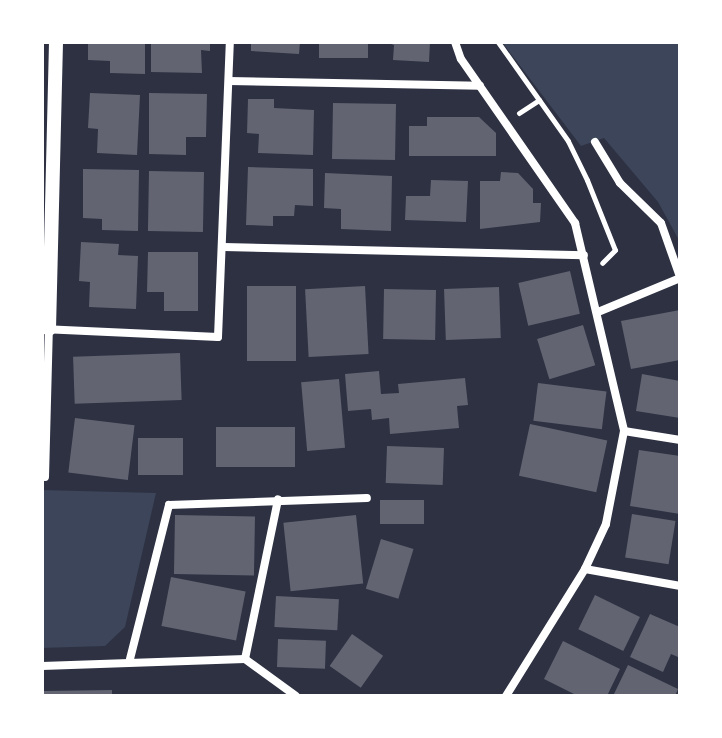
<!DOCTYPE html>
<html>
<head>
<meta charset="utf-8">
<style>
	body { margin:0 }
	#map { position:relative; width:722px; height:738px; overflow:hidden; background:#2d3142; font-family:Poppins,sans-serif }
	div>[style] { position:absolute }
	.green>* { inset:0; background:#3c4559 }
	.building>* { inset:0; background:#626471; transform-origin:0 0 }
	.path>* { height:5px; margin:-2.5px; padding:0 2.5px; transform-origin:2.5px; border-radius:2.5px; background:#fff }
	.minor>* { height:8px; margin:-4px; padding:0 4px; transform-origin:4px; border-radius:4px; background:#fff }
	.tertiary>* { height:14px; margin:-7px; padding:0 7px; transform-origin:7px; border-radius:7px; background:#fff }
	span { translate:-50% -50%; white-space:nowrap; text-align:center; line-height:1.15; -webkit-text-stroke:6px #fff; paint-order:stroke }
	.frame { position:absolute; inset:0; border:44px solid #fff; pointer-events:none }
</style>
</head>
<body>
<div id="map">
	<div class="green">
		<i style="clip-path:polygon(502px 42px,680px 42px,680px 242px,658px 202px,604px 138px,581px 146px)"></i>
		<i style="clip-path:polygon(42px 490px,156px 493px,125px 627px,105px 646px,42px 648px)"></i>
	</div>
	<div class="building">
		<i style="clip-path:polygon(88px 42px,145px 42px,145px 74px,110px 73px,110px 61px,88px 60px)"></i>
		<i style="clip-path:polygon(151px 42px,210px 42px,210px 51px,201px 50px,202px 73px,151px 72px)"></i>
		<i style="clip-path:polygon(251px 42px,300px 42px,299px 54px,251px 51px)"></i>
		<i style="left:319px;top:42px;width:49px;height:16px"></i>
		<i style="clip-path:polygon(385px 42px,430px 42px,429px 62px,393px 60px,394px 45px)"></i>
		<i style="clip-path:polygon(90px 93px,140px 95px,137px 155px,97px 153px,98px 129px,88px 128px)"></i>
		<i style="clip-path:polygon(149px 93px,207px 94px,206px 137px,186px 137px,186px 155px,149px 154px)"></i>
		<i style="clip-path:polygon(248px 99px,274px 99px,274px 108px,314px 110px,313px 155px,258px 153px,259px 134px,247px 133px)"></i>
		<i style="left:333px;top:103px;width:63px;height:56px;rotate:1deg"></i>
		<i style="clip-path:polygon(427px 117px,479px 117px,496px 133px,496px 156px,409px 156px,409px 126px,427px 126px)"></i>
		<i style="clip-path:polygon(248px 167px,313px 169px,313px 206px,295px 205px,294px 216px,273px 216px,273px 226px,246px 225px)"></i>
		<i style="clip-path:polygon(83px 169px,139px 170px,138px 231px,102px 230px,102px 219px,83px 218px)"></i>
		<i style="left:149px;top:171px;width:55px;height:60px;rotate:1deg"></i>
		<i style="clip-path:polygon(501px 172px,518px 173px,533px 189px,533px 203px,541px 203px,540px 222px,480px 229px,480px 181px,500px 181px)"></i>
		<i style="clip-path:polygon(325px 173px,392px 176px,391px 231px,341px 229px,341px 209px,324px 208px)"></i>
		<i style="clip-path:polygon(431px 180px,468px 181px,466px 222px,405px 220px,406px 196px,430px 196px)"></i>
		<i style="clip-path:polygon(81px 242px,119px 244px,118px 255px,138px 256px,136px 309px,89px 307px,90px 282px,79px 281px)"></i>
		<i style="clip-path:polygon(148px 252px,198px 252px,198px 311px,164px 311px,164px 292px,147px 292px)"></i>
		<i style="left:570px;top:271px;width:44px;height:53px;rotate:77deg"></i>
		<i style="left:247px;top:286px;width:49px;height:75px"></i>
		<i style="left:365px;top:286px;width:68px;height:60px;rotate:87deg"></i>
		<i style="left:499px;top:287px;width:51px;height:55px;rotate:88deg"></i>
		<i style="left:384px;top:289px;width:52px;height:50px;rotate:1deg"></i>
		<i style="clip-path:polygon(680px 310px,680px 360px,631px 369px,621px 321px)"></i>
		<i style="left:583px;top:325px;width:42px;height:48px;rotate:73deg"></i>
		<i style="left:180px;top:353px;width:47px;height:107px;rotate:88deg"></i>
		<i style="clip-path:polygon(379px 371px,381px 394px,399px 393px,398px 384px,465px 378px,468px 405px,457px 406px,459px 428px,390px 434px,389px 418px,372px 420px,371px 409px,348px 411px,345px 374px)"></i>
		<i style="clip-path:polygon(642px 374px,680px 381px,680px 418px,636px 411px)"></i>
		<i style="left:339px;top:379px;width:69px;height:38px;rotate:85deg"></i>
		<i style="left:538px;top:383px;width:69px;height:38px;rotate:7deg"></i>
		<i style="left:75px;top:418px;width:60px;height:55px;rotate:7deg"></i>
		<i style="left:530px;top:424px;width:79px;height:53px;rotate:12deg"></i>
		<i style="left:216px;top:427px;width:79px;height:40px"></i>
		<i style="left:183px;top:438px;width:37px;height:45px;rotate:90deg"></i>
		<i style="left:387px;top:446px;width:57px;height:37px;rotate:2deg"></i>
		<i style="clip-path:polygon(639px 450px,680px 456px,680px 514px,630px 506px)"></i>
		<i style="left:380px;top:500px;width:44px;height:24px"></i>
		<i style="left:632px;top:514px;width:44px;height:44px;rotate:9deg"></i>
		<i style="left:175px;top:515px;width:80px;height:59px;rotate:1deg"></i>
		<i style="left:356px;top:515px;width:69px;height:73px;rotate:84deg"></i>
		<i style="left:381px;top:539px;width:34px;height:52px;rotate:17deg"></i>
		<i style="left:171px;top:577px;width:76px;height:50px;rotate:11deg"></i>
		<i style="left:595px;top:595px;width:50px;height:38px;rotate:26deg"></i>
		<i style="left:276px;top:596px;width:63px;height:31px;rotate:3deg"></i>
		<i style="clip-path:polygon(650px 614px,680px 627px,680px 652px,678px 657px,671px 654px,663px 672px,630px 657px)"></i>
		<i style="left:352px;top:634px;width:38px;height:39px;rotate:35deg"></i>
		<i style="left:278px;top:639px;width:48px;height:28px;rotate:2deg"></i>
		<i style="clip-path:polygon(563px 641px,620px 669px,607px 696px,578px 696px,544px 679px)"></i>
		<i style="clip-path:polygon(628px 665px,678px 689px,675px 696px,613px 696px)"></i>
		<i style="clip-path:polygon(112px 690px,112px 696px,44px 696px,44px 691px)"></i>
	</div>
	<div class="path">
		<i style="left:498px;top:42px;width:121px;rotate:54.7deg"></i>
		<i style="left:568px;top:141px;width:43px;rotate:64deg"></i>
		<i style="left:587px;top:180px;width:75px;rotate:68.2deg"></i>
		<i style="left:615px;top:250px;width:18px;rotate:135deg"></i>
		<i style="left:519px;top:113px;width:24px;rotate:-33deg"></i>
	</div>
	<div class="minor">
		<i style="left:455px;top:42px;width:18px;rotate:71deg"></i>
		<i style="left:461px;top:59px;width:200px;rotate:55.2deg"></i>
		<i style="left:575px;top:223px;width:214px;rotate:76.7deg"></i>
		<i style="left:624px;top:431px;width:95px;rotate:101deg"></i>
		<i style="left:606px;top:524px;width:50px;rotate:115deg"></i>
		<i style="left:585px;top:569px;width:150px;rotate:121.9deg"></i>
		<i style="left:229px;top:81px;width:251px;rotate:1.1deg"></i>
		<i style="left:595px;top:142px;width:48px;rotate:58.6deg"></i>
		<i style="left:620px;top:183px;width:57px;rotate:44.3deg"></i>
		<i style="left:661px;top:223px;width:57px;rotate:70.6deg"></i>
		<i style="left:224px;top:247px;width:360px;rotate:1.3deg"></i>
		<i style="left:598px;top:312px;width:89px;rotate:-22.5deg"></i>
		<i style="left:42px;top:329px;width:176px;rotate:2.6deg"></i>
		<i style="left:218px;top:337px;width:295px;rotate:-87.7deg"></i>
		<i style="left:624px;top:431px;width:57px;rotate:9.1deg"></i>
		<i style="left:45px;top:477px;width:148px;rotate:-88.5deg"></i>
		<i style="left:585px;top:569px;width:97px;rotate:10.1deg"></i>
		<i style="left:130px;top:659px;width:159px;rotate:-75.8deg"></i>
		<i style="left:169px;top:505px;width:198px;rotate:-2deg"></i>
		<i style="left:245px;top:659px;width:163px;rotate:-78.3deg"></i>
		<i style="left:42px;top:666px;width:203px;rotate:-2deg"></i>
		<i style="left:245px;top:659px;width:63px;rotate:36deg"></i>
	</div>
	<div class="tertiary">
		<i style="left:49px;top:329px;width:287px;rotate:-88.6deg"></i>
	</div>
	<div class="frame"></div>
</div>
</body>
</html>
